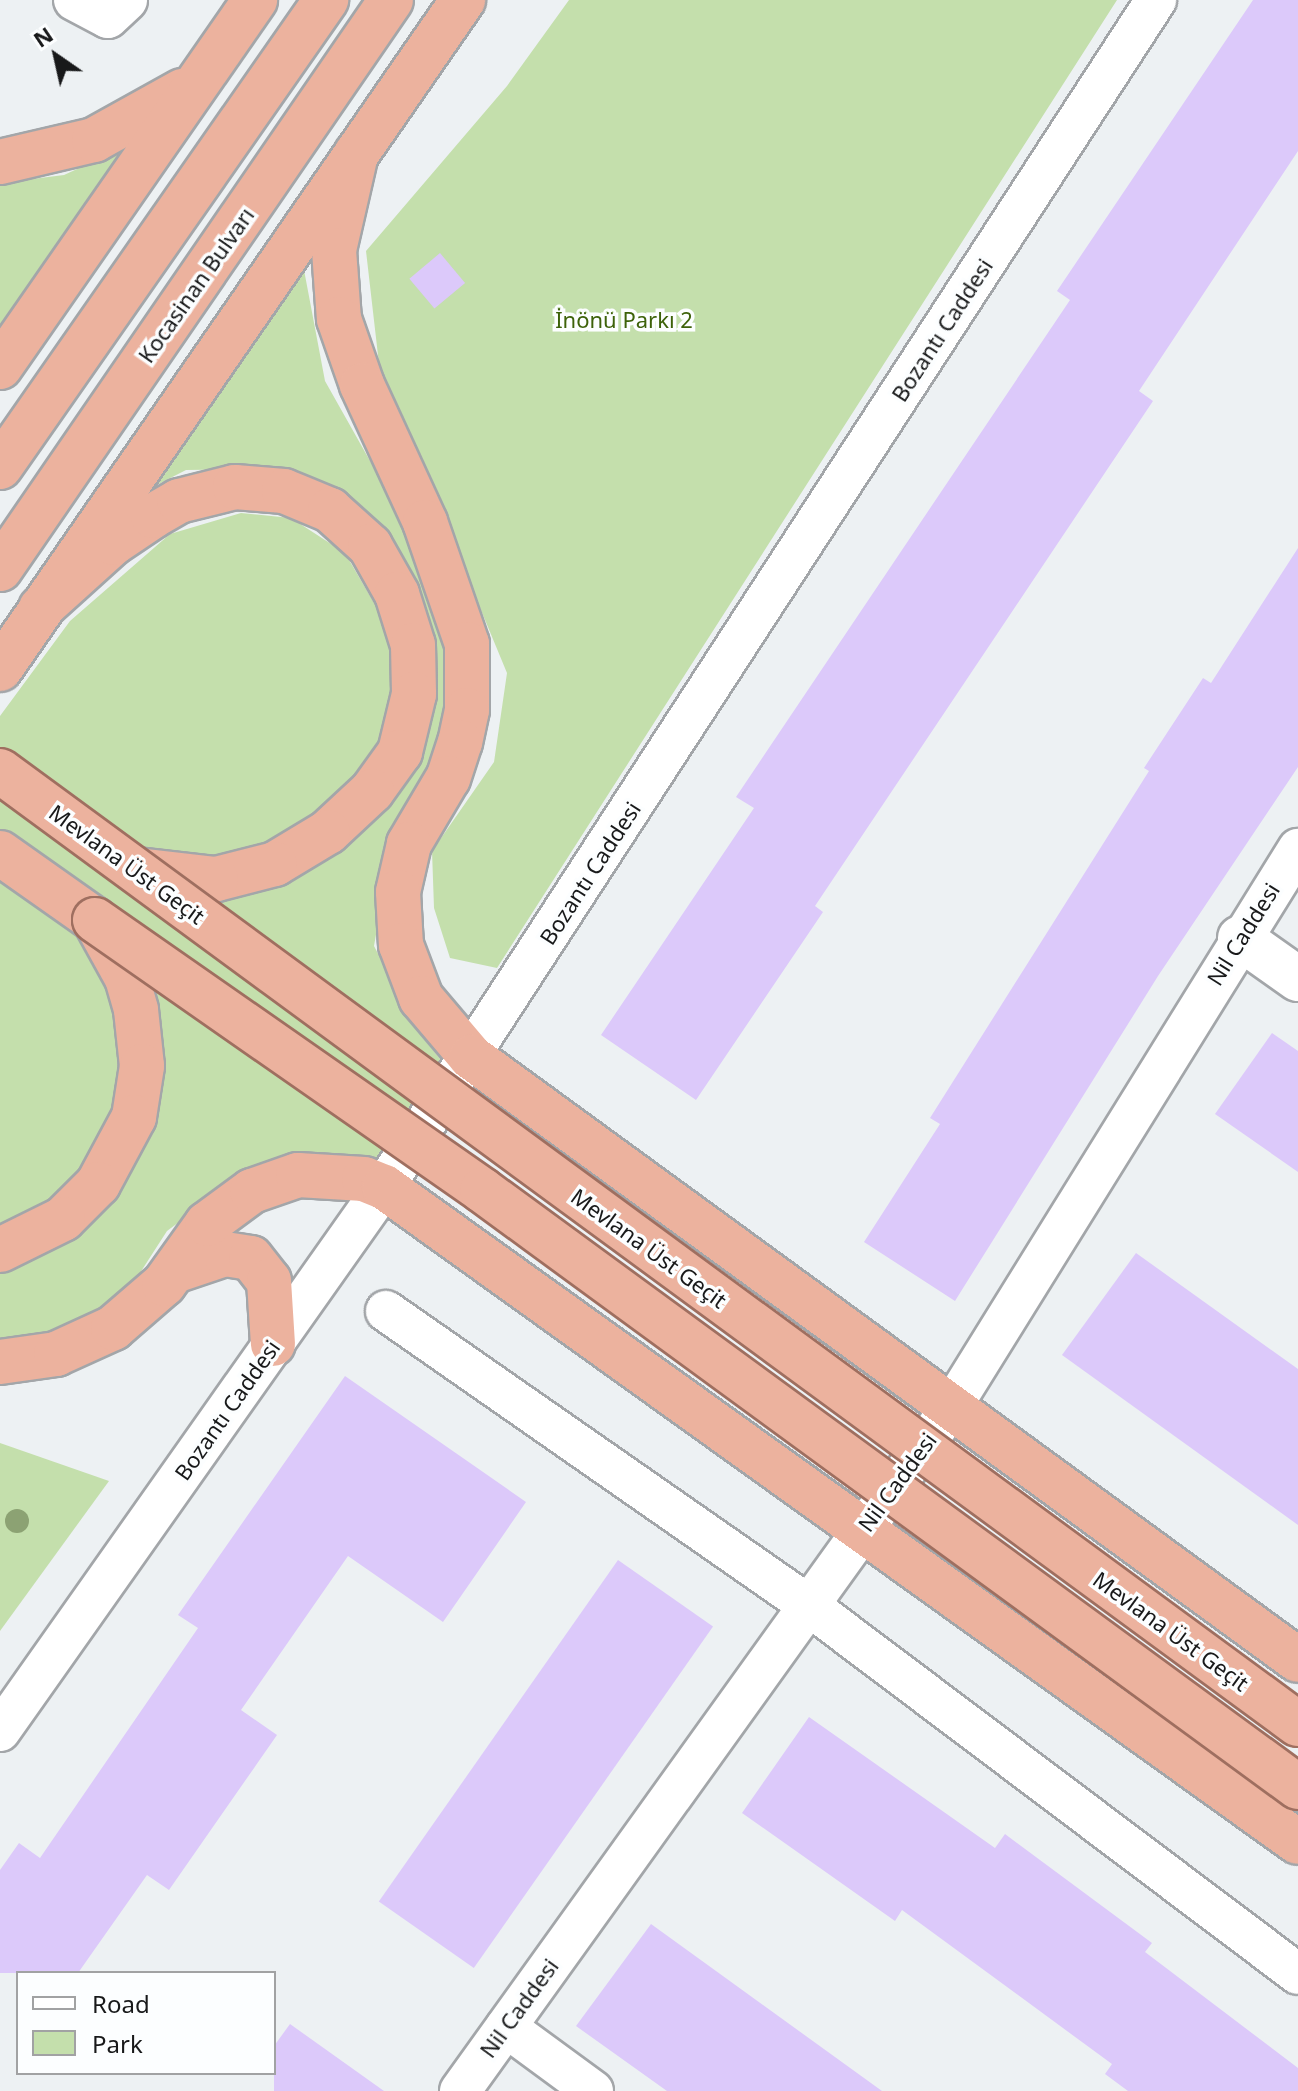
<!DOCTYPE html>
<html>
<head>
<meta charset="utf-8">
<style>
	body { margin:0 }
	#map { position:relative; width:1298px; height:2091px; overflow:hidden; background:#edf1f3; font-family:"Noto Sans",sans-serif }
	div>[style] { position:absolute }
	.green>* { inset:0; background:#c4dfac }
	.building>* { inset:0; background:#dcc9fa; transform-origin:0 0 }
	.roads { filter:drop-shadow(2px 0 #a3a6a9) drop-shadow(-2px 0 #a3a6a9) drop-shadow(0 2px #a3a6a9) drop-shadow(0 -2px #a3a6a9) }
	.minor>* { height:40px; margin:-20px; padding:0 20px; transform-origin:20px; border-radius:20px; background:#fff }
	.tertiary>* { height:44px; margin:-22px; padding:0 22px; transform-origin:22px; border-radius:22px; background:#fff }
	.trunk>* { height:44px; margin:-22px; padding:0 22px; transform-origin:22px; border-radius:22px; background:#ecb29e }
	.bridges { filter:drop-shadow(2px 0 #9f6f60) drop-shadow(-2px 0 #9f6f60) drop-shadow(0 2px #9f6f60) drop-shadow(0 -2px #9f6f60) }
	.trunk-bridge>* { height:44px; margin:-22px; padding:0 22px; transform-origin:22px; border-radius:22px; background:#ecb29e }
	.trees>* { width:24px; height:24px; margin:-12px; border-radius:50%; background:#8ca273 }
	span { translate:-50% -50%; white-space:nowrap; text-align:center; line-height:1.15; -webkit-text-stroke:7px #fcfeff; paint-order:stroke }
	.street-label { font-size:22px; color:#18191a }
	.park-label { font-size:22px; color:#3d620a }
	.legend { position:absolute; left:16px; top:1971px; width:260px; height:104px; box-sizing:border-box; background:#fcfeff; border:2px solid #a1a2a3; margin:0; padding:10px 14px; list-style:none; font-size:24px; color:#18191a }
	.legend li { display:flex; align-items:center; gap:16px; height:40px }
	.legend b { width:40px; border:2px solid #a1a2a3 }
	.north { position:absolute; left:16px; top:16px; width:80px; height:80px; -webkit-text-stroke:6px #fcfeff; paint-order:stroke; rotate:326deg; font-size:22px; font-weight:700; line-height:32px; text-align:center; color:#18191a }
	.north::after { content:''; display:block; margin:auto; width:28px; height:36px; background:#18191a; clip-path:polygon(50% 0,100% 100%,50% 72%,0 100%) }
</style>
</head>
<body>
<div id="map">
	<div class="green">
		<i style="clip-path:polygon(569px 0,1117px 0,497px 968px,450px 958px,434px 908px,432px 851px,494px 762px,507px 673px,379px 364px,366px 251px,507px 86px)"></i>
		<i style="clip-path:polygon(123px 148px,0 325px,0 183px,64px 175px)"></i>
		<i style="clip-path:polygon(301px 254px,325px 381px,405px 523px,447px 625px,444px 740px,392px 843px,374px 946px,420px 1034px,445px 1065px,378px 1162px,226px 1187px,167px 1231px,129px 1290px,70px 1328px,0 1341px,0 716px,70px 621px,170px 534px,241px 513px,291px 518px,345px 553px,384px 620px,425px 617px,380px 525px,307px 477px,257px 469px,186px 470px,143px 492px)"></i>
		<i style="clip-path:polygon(0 1443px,109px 1481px,0 1631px)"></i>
	</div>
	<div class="building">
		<i style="clip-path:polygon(1253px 0,1298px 0,1298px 151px,1139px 391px,1153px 401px,815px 906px,823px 912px,696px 1100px,601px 1035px,754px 808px,736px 797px,1070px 300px,1057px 291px)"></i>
		<i style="left:440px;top:253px;width:39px;height:40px;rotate:50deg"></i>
		<i style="clip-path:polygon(1298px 548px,1298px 767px,1158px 976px,955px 1301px,864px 1242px,940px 1124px,930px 1118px,1149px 771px,1144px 768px,1203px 678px,1211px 683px)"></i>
		<i style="clip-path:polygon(1272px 1033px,1298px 1051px,1298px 1172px,1215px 1114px)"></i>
		<i style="clip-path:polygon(1136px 1253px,1298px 1369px,1298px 1525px,1062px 1355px)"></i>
		<i style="clip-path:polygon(345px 1376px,526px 1502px,443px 1622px,348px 1556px,241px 1710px,277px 1735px,169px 1890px,147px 1875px,78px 1973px,0 1973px,0 1870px,19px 1843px,40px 1858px,198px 1628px,178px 1615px)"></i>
		<i style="left:618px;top:1560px;width:116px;height:417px;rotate:35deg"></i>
		<i style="clip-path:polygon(809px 1717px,995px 1848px,1005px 1834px,1152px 1943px,1145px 1952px,1298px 2068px,1298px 2091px,1128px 2091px,1105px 2074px,1112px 2064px,902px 1910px,895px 1921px,742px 1813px)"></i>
		<i style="clip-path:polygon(651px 1924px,716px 1971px,882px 2091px,667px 2091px,576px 2026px)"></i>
		<i style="clip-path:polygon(290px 2024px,384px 2091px,274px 2091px,274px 2046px)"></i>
	</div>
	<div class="roads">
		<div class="minor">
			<i style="left:74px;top:0;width:38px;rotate:28deg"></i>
			<i style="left:108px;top:18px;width:26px;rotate:-43deg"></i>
			<i style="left:386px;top:1311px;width:514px;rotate:34.86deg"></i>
			<i style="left:808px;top:1605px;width:613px;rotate:36.98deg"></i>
			<i style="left:0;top:1731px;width:666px;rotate:-54.78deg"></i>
			<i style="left:384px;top:1187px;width:1416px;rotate:-56.96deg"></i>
			<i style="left:506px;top:2027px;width:108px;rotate:36.3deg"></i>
			<i style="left:460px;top:2091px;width:843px;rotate:-54.31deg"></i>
			<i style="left:952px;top:1406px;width:656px;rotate:-58.15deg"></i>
		</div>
		<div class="tertiary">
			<i style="left:1240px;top:938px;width:71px;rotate:35.3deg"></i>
		</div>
		<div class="trunk">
			<i style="left:356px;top:154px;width:98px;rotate:102.9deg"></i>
			<i style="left:334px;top:250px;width:69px;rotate:85.9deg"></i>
			<i style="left:339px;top:319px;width:70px;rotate:70.8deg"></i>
			<i style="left:362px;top:385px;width:151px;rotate:65.3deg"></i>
			<i style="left:425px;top:522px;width:129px;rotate:71deg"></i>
			<i style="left:467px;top:644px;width:66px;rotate:90deg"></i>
			<i style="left:467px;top:710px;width:33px;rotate:102deg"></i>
			<i style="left:460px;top:742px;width:38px;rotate:108deg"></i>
			<i style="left:448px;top:778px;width:77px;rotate:120.6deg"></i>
			<i style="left:409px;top:844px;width:49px;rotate:102.9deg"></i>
			<i style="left:398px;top:892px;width:53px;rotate:86.8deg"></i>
			<i style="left:401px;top:945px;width:57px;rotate:69.3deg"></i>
			<i style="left:421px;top:998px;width:77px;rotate:49.7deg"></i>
			<i style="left:471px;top:1057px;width:1023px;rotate:36.1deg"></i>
			<i style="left:0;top:162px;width:97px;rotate:-13.2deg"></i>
			<i style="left:94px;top:140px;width:101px;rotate:-29.1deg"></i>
			<i style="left:0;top:367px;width:447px;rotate:-55.2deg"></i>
			<i style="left:0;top:467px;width:570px;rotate:-55.08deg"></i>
			<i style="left:0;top:569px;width:690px;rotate:-55.5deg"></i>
			<i style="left:41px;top:608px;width:97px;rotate:-42.1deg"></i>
			<i style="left:113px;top:543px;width:48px;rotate:-34deg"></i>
			<i style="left:153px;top:516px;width:30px;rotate:-30deg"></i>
			<i style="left:179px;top:501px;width:58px;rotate:-14deg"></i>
			<i style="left:235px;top:487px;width:49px;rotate:4.7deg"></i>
			<i style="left:284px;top:491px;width:50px;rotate:22.4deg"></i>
			<i style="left:330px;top:510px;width:54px;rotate:42deg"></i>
			<i style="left:370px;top:546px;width:55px;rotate:60.6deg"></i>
			<i style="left:397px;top:594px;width:53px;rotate:72.6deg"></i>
			<i style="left:413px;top:645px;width:49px;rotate:88.8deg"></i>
			<i style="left:414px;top:694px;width:60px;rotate:103.6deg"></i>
			<i style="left:400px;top:752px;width:48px;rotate:125.7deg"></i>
			<i style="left:372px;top:791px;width:60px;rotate:137deg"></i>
			<i style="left:328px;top:832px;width:62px;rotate:148.9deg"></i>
			<i style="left:275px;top:864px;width:61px;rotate:165.7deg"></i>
			<i style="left:216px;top:879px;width:81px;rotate:-173.6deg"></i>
			<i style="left:0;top:669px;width:814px;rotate:-55.31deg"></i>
			<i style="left:0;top:853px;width:116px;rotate:35.2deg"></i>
			<i style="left:95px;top:920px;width:66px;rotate:61.1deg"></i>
			<i style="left:127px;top:978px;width:33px;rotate:74deg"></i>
			<i style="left:136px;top:1010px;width:56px;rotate:83.9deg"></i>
			<i style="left:142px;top:1066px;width:52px;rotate:98.9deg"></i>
			<i style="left:134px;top:1117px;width:76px;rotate:118.2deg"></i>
			<i style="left:98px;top:1184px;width:49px;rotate:135deg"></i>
			<i style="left:63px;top:1219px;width:70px;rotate:153.8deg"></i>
			<i style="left:174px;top:1271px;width:54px;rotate:-18.4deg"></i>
			<i style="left:225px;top:1254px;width:26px;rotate:9deg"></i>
			<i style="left:251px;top:1258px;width:29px;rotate:52deg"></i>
			<i style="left:269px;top:1281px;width:63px;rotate:86.4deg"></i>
			<i style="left:0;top:1362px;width:57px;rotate:-8.1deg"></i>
			<i style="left:56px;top:1354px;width:63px;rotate:-24.5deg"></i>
			<i style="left:113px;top:1328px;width:67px;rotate:-40.8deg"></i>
			<i style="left:164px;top:1284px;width:74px;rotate:-54.4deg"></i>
			<i style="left:207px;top:1224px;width:56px;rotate:-36.3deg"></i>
			<i style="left:252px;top:1191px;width:49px;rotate:-19.2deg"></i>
			<i style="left:298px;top:1175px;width:66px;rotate:3.5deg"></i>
			<i style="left:364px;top:1179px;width:22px;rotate:22deg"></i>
			<i style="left:384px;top:1187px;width:1124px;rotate:35.63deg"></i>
		</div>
	</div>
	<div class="bridges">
		<div class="trunk-bridge">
			<i style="left:0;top:771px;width:1610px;rotate:36.29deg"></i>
			<i style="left:95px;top:920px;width:472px;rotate:34.9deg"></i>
			<i style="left:482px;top:1190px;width:1011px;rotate:36.19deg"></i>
		</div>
	</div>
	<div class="trees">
		<i style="left:17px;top:1521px"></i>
	</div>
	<div class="street-label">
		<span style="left:196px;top:285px;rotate:-55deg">Kocasinan Bulvarı</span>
		<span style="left:942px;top:330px;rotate:-57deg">Bozantı Caddesi</span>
		<span style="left:127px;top:864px;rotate:36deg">Mevlana Üst Geçit</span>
		<span style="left:590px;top:873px;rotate:-57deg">Bozantı Caddesi</span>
		<span style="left:1243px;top:934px;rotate:-58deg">Nil Caddesi</span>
		<span style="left:649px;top:1248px;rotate:36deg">Mevlana Üst Geçit</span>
		<span style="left:227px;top:1410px;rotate:-55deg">Bozantı Caddesi</span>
		<span style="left:897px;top:1482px;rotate:-54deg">Nil Caddesi</span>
		<span style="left:1171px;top:1631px;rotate:36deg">Mevlana Üst Geçit</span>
		<span style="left:519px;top:2008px;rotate:-54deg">Nil Caddesi</span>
	</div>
	<div class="park-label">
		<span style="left:624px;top:320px">İnönü Parkı 2</span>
	</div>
	<ul class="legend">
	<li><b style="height:10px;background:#fff"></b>Road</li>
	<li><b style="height:22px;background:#c4dfac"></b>Park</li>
	</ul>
	<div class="north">N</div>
</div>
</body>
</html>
